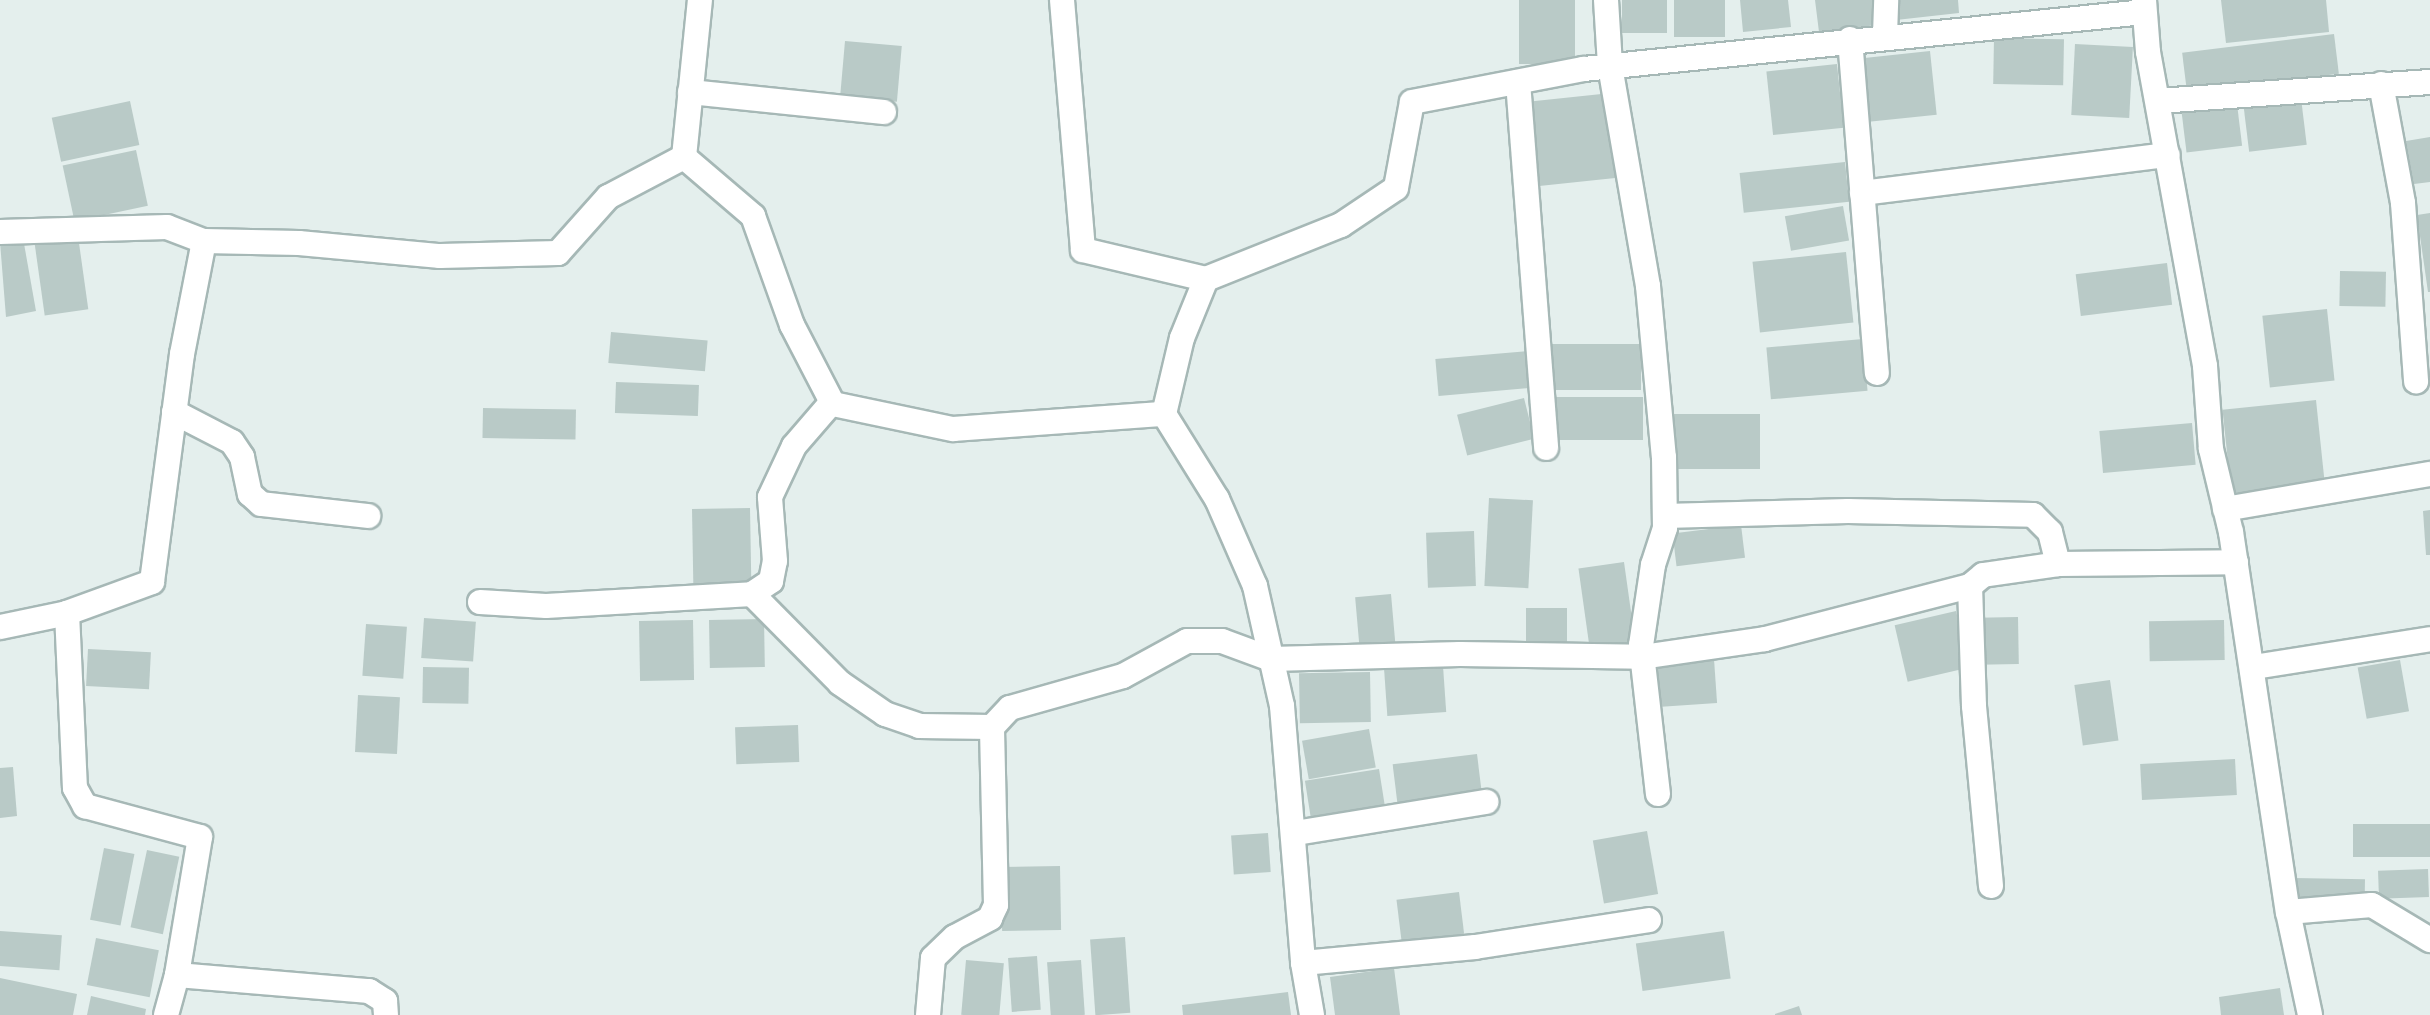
<!DOCTYPE html>
<html>
<head>
<meta charset="utf-8">
<style>
	body { margin:0 }
	#map { position:relative; width:2430px; height:1015px; overflow:hidden; background:#e4efed; font-family:Rubik,sans-serif }
	div>[style] { position:absolute }
	.building>* { inset:0; background:#b9cac7; transform-origin:0 0 }
	.roads { filter:drop-shadow(2px 0 #a6b8b6) drop-shadow(-2px 0 #a6b8b6) drop-shadow(0 2px #a6b8b6) drop-shadow(0 -2px #a6b8b6) }
	.minor>* { height:24px; margin:-12px; padding:0 12px; transform-origin:12px; border-radius:12px; background:#fff }
	span { translate:-50% -50%; white-space:nowrap; text-align:center; line-height:1.15; -webkit-text-stroke:6px #f5fbf9; paint-order:stroke }
</style>
</head>
<body>
<div id="map">
	<div class="building">
		<i style="left:1519px;top:0;width:56px;height:64px"></i>
		<i style="left:1622px;top:0;width:45px;height:33px"></i>
		<i style="left:1674px;top:0;width:51px;height:37px"></i>
		<i style="clip-path:polygon(1740px 0,1788px 0,1791px 27px,1743px 32px)"></i>
		<i style="clip-path:polygon(1815px 0,1874px 0,1877px 25px,1819px 32px)"></i>
		<i style="clip-path:polygon(1894px 0,1958px 0,1959px 13px,1896px 20px)"></i>
		<i style="clip-path:polygon(2221px 0,2326px 0,2329px 32px,2226px 43px)"></i>
		<i style="left:2334px;top:34px;width:40px;height:153px;rotate:83deg"></i>
		<i style="left:1994px;top:38px;width:70px;height:46px;rotate:1deg"></i>
		<i style="left:845px;top:41px;width:57px;height:56px;rotate:5deg"></i>
		<i style="left:2075px;top:44px;width:58px;height:71px;rotate:3deg"></i>
		<i style="left:1930px;top:51px;width:64px;height:73px;rotate:84deg"></i>
		<i style="left:1837px;top:64px;width:64px;height:71px;rotate:84deg"></i>
		<i style="left:1611px;top:93px;width:85px;height:81px;rotate:84deg"></i>
		<i style="left:2301px;top:98px;width:47px;height:58px;rotate:83deg"></i>
		<i style="left:130px;top:101px;width:45px;height:80px;rotate:78deg"></i>
		<i style="left:2237px;top:104px;width:42px;height:56px;rotate:83deg"></i>
		<i style="clip-path:polygon(2430px 137px,2430px 182px,2414px 184px,2406px 141px)"></i>
		<i style="left:136px;top:150px;width:57px;height:75px;rotate:78deg"></i>
		<i style="left:1845px;top:162px;width:40px;height:106px;rotate:84deg"></i>
		<i style="left:1843px;top:206px;width:35px;height:59px;rotate:80deg"></i>
		<i style="clip-path:polygon(2430px 213px,2430px 292px,2428px 292px,2417px 215px)"></i>
		<i style="left:78px;top:236px;width:74px;height:44px;rotate:82deg"></i>
		<i style="clip-path:polygon(23px 238px,36px 311px,6px 317px,0 242px)"></i>
		<i style="left:1846px;top:252px;width:71px;height:94px;rotate:84deg"></i>
		<i style="left:2167px;top:263px;width:42px;height:92px;rotate:83deg"></i>
		<i style="left:2340px;top:271px;width:46px;height:35px;rotate:1deg"></i>
		<i style="left:2327px;top:309px;width:72px;height:65px;rotate:84deg"></i>
		<i style="left:611px;top:332px;width:97px;height:31px;rotate:5deg"></i>
		<i style="left:1863px;top:339px;width:52px;height:97px;rotate:85deg"></i>
		<i style="left:1546px;top:344px;width:95px;height:46px"></i>
		<i style="left:1528px;top:351px;width:37px;height:93px;rotate:85deg"></i>
		<i style="left:616px;top:382px;width:83px;height:31px;rotate:2deg"></i>
		<i style="left:1643px;top:397px;width:43px;height:87px;rotate:90deg"></i>
		<i style="left:1524px;top:398px;width:42px;height:69px;rotate:76deg"></i>
		<i style="left:2316px;top:400px;width:84px;height:94px;rotate:84deg"></i>
		<i style="left:483px;top:408px;width:93px;height:30px;rotate:1deg"></i>
		<i style="left:1673px;top:414px;width:87px;height:55px"></i>
		<i style="left:2192px;top:423px;width:42px;height:93px;rotate:85deg"></i>
		<i style="left:1489px;top:498px;width:44px;height:88px;rotate:3deg"></i>
		<i style="left:750px;top:508px;width:78px;height:58px;rotate:89deg"></i>
		<i style="clip-path:polygon(2430px 510px,2430px 555px,2426px 555px,2423px 511px)"></i>
		<i style="left:1741px;top:525px;width:33px;height:69px;rotate:83deg"></i>
		<i style="left:1474px;top:531px;width:55px;height:48px;rotate:88deg"></i>
		<i style="left:1624px;top:562px;width:81px;height:46px;rotate:82deg"></i>
		<i style="left:1391px;top:594px;width:53px;height:36px;rotate:85deg"></i>
		<i style="left:1526px;top:608px;width:41px;height:44px"></i>
		<i style="left:1956px;top:611px;width:58px;height:63px;rotate:77deg"></i>
		<i style="left:2018px;top:617px;width:47px;height:40px;rotate:89deg"></i>
		<i style="left:424px;top:618px;width:52px;height:40px;rotate:4deg"></i>
		<i style="left:764px;top:619px;width:48px;height:55px;rotate:89deg"></i>
		<i style="left:693px;top:620px;width:60px;height:54px;rotate:89deg"></i>
		<i style="left:2224px;top:620px;width:40px;height:75px;rotate:89deg"></i>
		<i style="left:366px;top:624px;width:41px;height:52px;rotate:4deg"></i>
		<i style="left:88px;top:649px;width:63px;height:37px;rotate:3deg"></i>
		<i style="left:1714px;top:659px;width:44px;height:63px;rotate:86deg"></i>
		<i style="left:2400px;top:660px;width:52px;height:43px;rotate:80deg"></i>
		<i style="left:1443px;top:666px;width:46px;height:59px;rotate:86deg"></i>
		<i style="left:423px;top:667px;width:46px;height:36px;rotate:1deg"></i>
		<i style="left:1370px;top:672px;width:50px;height:71px;rotate:89deg"></i>
		<i style="left:2110px;top:680px;width:61px;height:36px;rotate:82deg"></i>
		<i style="left:358px;top:695px;width:42px;height:57px;rotate:3deg"></i>
		<i style="left:798px;top:725px;width:37px;height:63px;rotate:88deg"></i>
		<i style="left:1369px;top:729px;width:39px;height:68px;rotate:80deg"></i>
		<i style="left:1477px;top:754px;width:41px;height:85px;rotate:83deg"></i>
		<i style="left:2235px;top:759px;width:36px;height:95px;rotate:87deg"></i>
		<i style="clip-path:polygon(13px 767px,17px 816px,0 818px,0 768px)"></i>
		<i style="left:1379px;top:769px;width:43px;height:75px;rotate:81deg"></i>
		<i style="left:2430px;top:824px;width:33px;height:77px;rotate:90deg"></i>
		<i style="left:1647px;top:831px;width:64px;height:55px;rotate:80deg"></i>
		<i style="left:1268px;top:833px;width:39px;height:37px;rotate:86deg"></i>
		<i style="left:104px;top:848px;width:31px;height:73px;rotate:11deg"></i>
		<i style="left:147px;top:850px;width:33px;height:79px;rotate:12deg"></i>
		<i style="left:1060px;top:866px;width:64px;height:59px;rotate:89deg"></i>
		<i style="left:2428px;top:869px;width:28px;height:50px;rotate:88deg"></i>
		<i style="left:2294px;top:878px;width:71px;height:24px;rotate:1deg"></i>
		<i style="left:1459px;top:892px;width:42px;height:63px;rotate:83deg"></i>
		<i style="left:0;top:931px;width:62px;height:35px;rotate:4deg"></i>
		<i style="left:1724px;top:931px;width:48px;height:89px;rotate:82deg"></i>
		<i style="left:1125px;top:937px;width:76px;height:35px;rotate:86deg"></i>
		<i style="left:96px;top:938px;width:64px;height:48px;rotate:11deg"></i>
		<i style="left:1037px;top:956px;width:54px;height:29px;rotate:86deg"></i>
		<i style="left:966px;top:960px;width:38px;height:55px;rotate:5deg"></i>
		<i style="left:1081px;top:960px;width:55px;height:34px;rotate:86deg"></i>
		<i style="clip-path:polygon(1394px 968px,1400px 1015px,1335px 1015px,1330px 977px)"></i>
		<i style="clip-path:polygon(0 978px,77px 994px,73px 1015px,0 1015px)"></i>
		<i style="clip-path:polygon(2280px 988px,2284px 1015px,2221px 1015px,2219px 997px)"></i>
		<i style="clip-path:polygon(1288px 992px,1291px 1015px,1183px 1015px,1182px 1005px)"></i>
		<i style="clip-path:polygon(91px 996px,146px 1009px,145px 1015px,87px 1015px)"></i>
		<i style="clip-path:polygon(1799px 1006px,1802px 1015px,1775px 1015px,1775px 1014px)"></i>
	</div>
	<div class="roads">
		<div class="minor">
			<i style="left:1062px;top:0;width:251px;rotate:85.2deg"></i>
			<i style="left:1083px;top:250px;width:126px;rotate:13.3deg"></i>
			<i style="left:1606px;top:0;width:66px;rotate:86.5deg"></i>
			<i style="left:1610px;top:66px;width:223px;rotate:80.2deg"></i>
			<i style="left:1648px;top:286px;width:172px;rotate:84.7deg"></i>
			<i style="left:1664px;top:457px;width:71px;rotate:89.2deg"></i>
			<i style="left:1665px;top:528px;width:39px;rotate:108deg"></i>
			<i style="left:1653px;top:565px;width:81px;rotate:98.5deg"></i>
			<i style="left:1641px;top:645px;width:150px;rotate:83.5deg"></i>
			<i style="left:2144px;top:0;width:52px;rotate:85.6deg"></i>
			<i style="left:2148px;top:52px;width:319px;rotate:79.7deg"></i>
			<i style="left:2205px;top:366px;width:83px;rotate:85.9deg"></i>
			<i style="left:2211px;top:449px;width:85px;rotate:76.5deg"></i>
			<i style="left:2231px;top:532px;width:384px;rotate:81.5deg"></i>
			<i style="left:2288px;top:912px;width:105px;rotate:77.9deg"></i>
			<i style="left:1885px;top:35px;width:35px;rotate:-88deg"></i>
			<i style="left:1850px;top:39px;width:335px;rotate:85.4deg"></i>
			<i style="left:1518px;top:82px;width:367px;rotate:85.6deg"></i>
			<i style="left:2381px;top:84px;width:121px;rotate:79.5deg"></i>
			<i style="left:2403px;top:203px;width:179px;rotate:85.8deg"></i>
			<i style="left:690px;top:92px;width:195px;rotate:5.9deg"></i>
			<i style="left:2158px;top:101px;width:273px;rotate:-4deg"></i>
			<i style="left:684px;top:157px;width:158px;rotate:-84.2deg"></i>
			<i style="left:1862px;top:193px;width:308px;rotate:-7.1deg"></i>
			<i style="left:0;top:232px;width:167px;rotate:-1.7deg"></i>
			<i style="left:167px;top:227px;width:40px;rotate:21deg"></i>
			<i style="left:204px;top:241px;width:95px;rotate:1.2deg"></i>
			<i style="left:299px;top:243px;width:142px;rotate:5.3deg"></i>
			<i style="left:440px;top:256px;width:118px;rotate:-1.5deg"></i>
			<i style="left:558px;top:253px;width:75px;rotate:-48.2deg"></i>
			<i style="left:608px;top:197px;width:86px;rotate:-27.8deg"></i>
			<i style="left:684px;top:157px;width:91px;rotate:40.5deg"></i>
			<i style="left:753px;top:216px;width:116px;rotate:70.3deg"></i>
			<i style="left:792px;top:325px;width:89px;rotate:62.6deg"></i>
			<i style="left:833px;top:404px;width:123px;rotate:11.8deg"></i>
			<i style="left:953px;top:429px;width:212px;rotate:-4.1deg"></i>
			<i style="left:1164px;top:414px;width:78px;rotate:-76.7deg"></i>
			<i style="left:1182px;top:338px;width:64px;rotate:-67.9deg"></i>
			<i style="left:1206px;top:279px;width:145px;rotate:-21.8deg"></i>
			<i style="left:1341px;top:225px;width:66px;rotate:-33.9deg"></i>
			<i style="left:1396px;top:188px;width:87px;rotate:-79.5deg"></i>
			<i style="left:1412px;top:102px;width:175px;rotate:-10.9deg"></i>
			<i style="left:1584px;top:69px;width:563px;rotate:-5.81deg"></i>
			<i style="left:204px;top:241px;width:115px;rotate:101deg"></i>
			<i style="left:182px;top:354px;width:230px;rotate:97.5deg"></i>
			<i style="left:152px;top:582px;width:90px;rotate:160deg"></i>
			<i style="left:67px;top:613px;width:175px;rotate:87.4deg"></i>
			<i style="left:75px;top:788px;width:21px;rotate:61deg"></i>
			<i style="left:85px;top:806px;width:119px;rotate:15.1deg"></i>
			<i style="left:200px;top:837px;width:140px;rotate:99.5deg"></i>
			<i style="left:177px;top:975px;width:193px;rotate:4.8deg"></i>
			<i style="left:369px;top:991px;width:19px;rotate:32deg"></i>
			<i style="left:385px;top:1001px;width:14px;rotate:86deg"></i>
			<i style="left:174px;top:412px;width:65px;rotate:27.3deg"></i>
			<i style="left:232px;top:442px;width:18px;rotate:56deg"></i>
			<i style="left:242px;top:457px;width:38px;rotate:78deg"></i>
			<i style="left:250px;top:494px;width:15px;rotate:42deg"></i>
			<i style="left:261px;top:504px;width:108px;rotate:6.4deg"></i>
			<i style="left:1164px;top:414px;width:100px;rotate:58.1deg"></i>
			<i style="left:1217px;top:499px;width:95px;rotate:66.4deg"></i>
			<i style="left:1255px;top:586px;width:123px;rotate:77.3deg"></i>
			<i style="left:1282px;top:706px;width:258px;rotate:85.3deg"></i>
			<i style="left:1303px;top:963px;width:53px;rotate:80.2deg"></i>
			<i style="left:2225px;top:509px;width:208px;rotate:-9.7deg"></i>
			<i style="left:1665px;top:516px;width:183px;rotate:-1.6deg"></i>
			<i style="left:1848px;top:511px;width:185px;rotate:1.2deg"></i>
			<i style="left:2033px;top:515px;width:24px;rotate:45deg"></i>
			<i style="left:2050px;top:532px;width:33px;rotate:76deg"></i>
			<i style="left:752px;top:594px;width:125px;rotate:45.3deg"></i>
			<i style="left:840px;top:683px;width:55px;rotate:34.6deg"></i>
			<i style="left:885px;top:714px;width:36px;rotate:19deg"></i>
			<i style="left:919px;top:726px;width:73px;rotate:0.8deg"></i>
			<i style="left:480px;top:602px;width:66px;rotate:3.5deg"></i>
			<i style="left:546px;top:606px;width:206px;rotate:-3.3deg"></i>
			<i style="left:752px;top:594px;width:23px;rotate:-34deg"></i>
			<i style="left:771px;top:581px;width:20px;rotate:-79deg"></i>
			<i style="left:775px;top:561px;width:64px;rotate:-94.5deg"></i>
			<i style="left:770px;top:497px;width:56px;rotate:-64.8deg"></i>
			<i style="left:794px;top:446px;width:58px;rotate:-49.2deg"></i>
			<i style="left:0;top:627px;width:68px;rotate:-11.8deg"></i>
			<i style="left:2254px;top:667px;width:178px;rotate:-9deg"></i>
			<i style="left:1296px;top:833px;width:193px;rotate:-9.3deg"></i>
			<i style="left:1991px;top:886px;width:181px;rotate:-95.4deg"></i>
			<i style="left:1974px;top:706px;width:120px;rotate:-91.9deg"></i>
			<i style="left:1970px;top:586px;width:17px;rotate:-40deg"></i>
			<i style="left:1983px;top:575px;width:76px;rotate:-8.3deg"></i>
			<i style="left:2058px;top:564px;width:178px;rotate:-0.6deg"></i>
			<i style="left:2288px;top:912px;width:84px;rotate:-4.8deg"></i>
			<i style="left:2372px;top:905px;width:68px;rotate:31.1deg"></i>
			<i style="left:1303px;top:963px;width:173px;rotate:-5.3deg"></i>
			<i style="left:1475px;top:947px;width:176px;rotate:-8.8deg"></i>
			<i style="left:166px;top:1015px;width:41px;rotate:-74.6deg"></i>
			<i style="left:928px;top:1015px;width:57px;rotate:-85deg"></i>
			<i style="left:933px;top:958px;width:30px;rotate:-44deg"></i>
			<i style="left:955px;top:937px;width:40px;rotate:-28deg"></i>
			<i style="left:990px;top:918px;width:14px;rotate:-65deg"></i>
			<i style="left:996px;top:905px;width:178px;rotate:-91.3deg"></i>
			<i style="left:992px;top:727px;width:26px;rotate:-47deg"></i>
			<i style="left:1010px;top:708px;width:117px;rotate:-15.8deg"></i>
			<i style="left:1123px;top:676px;width:73px;rotate:-28.7deg"></i>
			<i style="left:1187px;top:641px;width:35px"></i>
			<i style="left:1222px;top:641px;width:52px;rotate:20.2deg"></i>
			<i style="left:1271px;top:659px;width:189px;rotate:-1.5deg"></i>
			<i style="left:1460px;top:654px;width:182px;rotate:0.9deg"></i>
			<i style="left:1642px;top:657px;width:124px;rotate:-8.3deg"></i>
			<i style="left:1765px;top:639px;width:212px;rotate:-14.5deg"></i>
		</div>
	</div>
</div>
</body>
</html>
